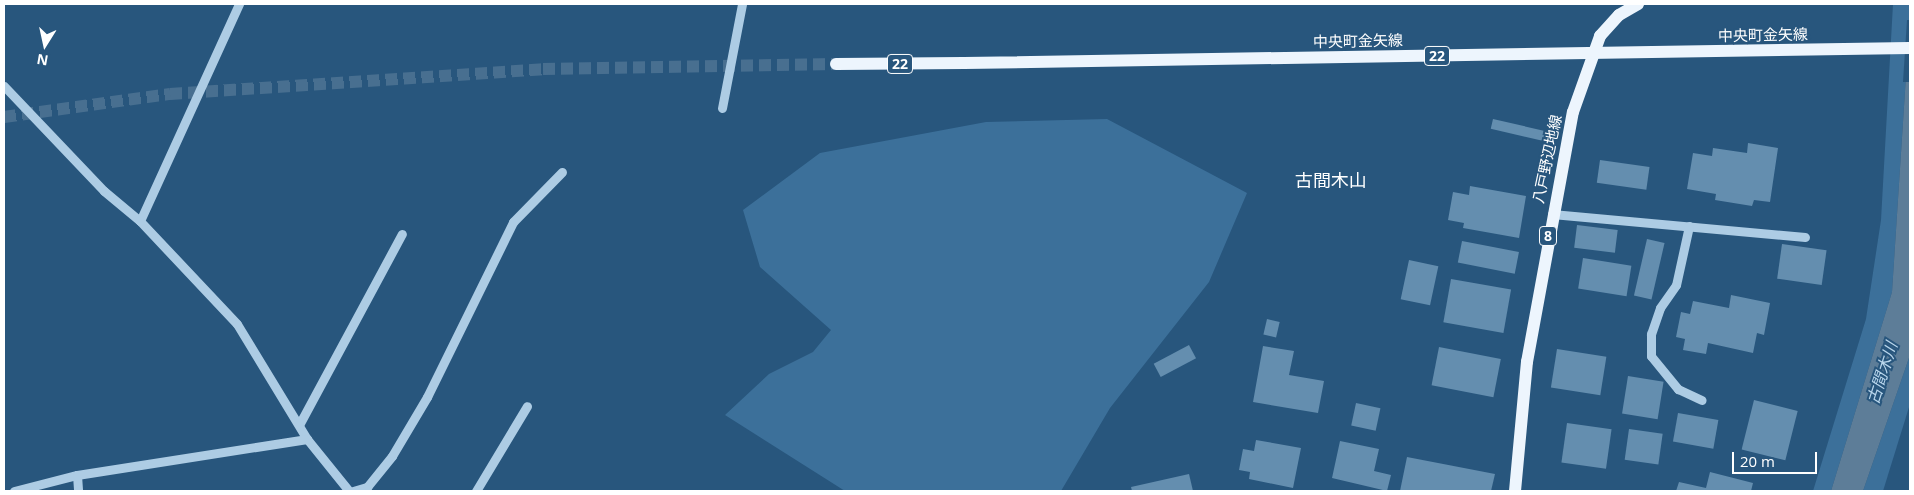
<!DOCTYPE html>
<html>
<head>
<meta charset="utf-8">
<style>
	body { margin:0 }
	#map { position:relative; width:1914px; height:495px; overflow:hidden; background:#28567d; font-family:"Open Sans","Noto Sans JP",sans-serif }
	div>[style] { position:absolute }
	.green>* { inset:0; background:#3c709a }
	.water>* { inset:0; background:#5d7d98 }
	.pier>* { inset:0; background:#28567d }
	.building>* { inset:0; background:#648eaf; transform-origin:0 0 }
	.major-tunnel>* { height:12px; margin-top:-6px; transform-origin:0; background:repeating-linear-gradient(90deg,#486f90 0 12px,transparent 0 18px) }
	.minor>* { height:9px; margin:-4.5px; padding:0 4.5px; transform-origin:4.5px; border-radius:4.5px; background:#adcce4 }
	.major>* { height:12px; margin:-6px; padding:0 6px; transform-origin:6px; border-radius:6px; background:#edf5fd }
	.major-bridge>* { height:12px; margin:-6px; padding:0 6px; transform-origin:6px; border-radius:6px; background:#edf5fd }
	span { translate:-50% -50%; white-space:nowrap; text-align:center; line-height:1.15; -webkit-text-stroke:4px #28567d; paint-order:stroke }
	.shield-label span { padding:1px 4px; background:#28567d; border:1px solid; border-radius:4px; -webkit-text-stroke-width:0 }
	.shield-label { font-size:14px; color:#fff; font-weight:700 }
	.street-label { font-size:15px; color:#fff }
	.water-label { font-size:16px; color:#b9d6ec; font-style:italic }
	.quarter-label { font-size:18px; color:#fff }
	.frame { position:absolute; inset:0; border:5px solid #fff; pointer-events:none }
	.north { position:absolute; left:20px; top:20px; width:50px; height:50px; -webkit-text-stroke:4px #28567d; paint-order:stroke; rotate:190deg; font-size:14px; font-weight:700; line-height:20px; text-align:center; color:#fff }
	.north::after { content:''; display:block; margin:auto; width:18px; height:22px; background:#fff; clip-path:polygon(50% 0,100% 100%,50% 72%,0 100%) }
	.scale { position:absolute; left:1732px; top:452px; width:85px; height:22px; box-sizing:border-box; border:2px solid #fff; border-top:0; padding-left:6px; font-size:15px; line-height:18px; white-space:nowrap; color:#fff; -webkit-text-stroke:4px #28567d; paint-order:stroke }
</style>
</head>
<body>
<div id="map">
	<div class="green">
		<i style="clip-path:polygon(1893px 4px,1910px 4px,1910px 14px,1892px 292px,1831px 491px,1813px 491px,1866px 319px,1881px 220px)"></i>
		<i style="clip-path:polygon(1107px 119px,1247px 193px,1209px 282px,1110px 408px,1061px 491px,845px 491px,725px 415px,769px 374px,813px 352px,831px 330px,760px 267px,743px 210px,820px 153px,986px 122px)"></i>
		<i style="clip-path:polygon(1910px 355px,1910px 404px,1883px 491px,1863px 491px)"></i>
	</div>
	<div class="water">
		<i style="clip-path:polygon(1910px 14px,1910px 355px,1863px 491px,1831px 491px,1892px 292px)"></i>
	</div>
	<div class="pier">
		<i style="clip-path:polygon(1907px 20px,1910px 20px,1910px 82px,1903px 82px)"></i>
	</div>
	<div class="building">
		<i style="left:1493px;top:119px;width:62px;height:10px;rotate:13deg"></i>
		<i style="clip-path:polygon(1748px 143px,1778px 148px,1770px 202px,1754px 200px,1752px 206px,1715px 200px,1716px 194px,1687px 189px,1693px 153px,1712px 156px,1713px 148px,1747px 153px)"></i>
		<i style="left:1600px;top:160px;width:50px;height:23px;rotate:8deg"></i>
		<i style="clip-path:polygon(1470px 186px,1526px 196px,1519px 238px,1463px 228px,1464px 223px,1448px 220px,1453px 192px,1469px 195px)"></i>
		<i style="left:1577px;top:225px;width:41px;height:23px;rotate:7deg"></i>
		<i style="left:1647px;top:239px;width:18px;height:58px;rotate:13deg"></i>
		<i style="left:1462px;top:241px;width:58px;height:22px;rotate:11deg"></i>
		<i style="left:1782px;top:244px;width:45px;height:35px;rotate:8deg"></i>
		<i style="left:1583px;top:258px;width:49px;height:31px;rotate:9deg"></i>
		<i style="left:1409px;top:260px;width:30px;height:40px;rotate:12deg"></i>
		<i style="left:1451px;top:279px;width:61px;height:44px;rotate:10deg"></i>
		<i style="clip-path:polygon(1731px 295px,1770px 303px,1764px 335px,1757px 333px,1753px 353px,1708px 343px,1706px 354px,1683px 350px,1685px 339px,1676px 337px,1681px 312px,1690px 314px,1693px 301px,1729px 308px)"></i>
		<i style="left:1267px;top:319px;width:13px;height:16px;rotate:13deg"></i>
		<i style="left:1189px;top:345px;width:15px;height:40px;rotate:62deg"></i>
		<i style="clip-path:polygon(1263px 346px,1294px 351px,1289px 375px,1324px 381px,1318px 413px,1253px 402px)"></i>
		<i style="left:1439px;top:347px;width:63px;height:39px;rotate:11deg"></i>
		<i style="left:1557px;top:349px;width:50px;height:39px;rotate:9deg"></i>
		<i style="left:1628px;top:376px;width:36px;height:38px;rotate:9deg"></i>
		<i style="left:1754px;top:400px;width:45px;height:51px;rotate:14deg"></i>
		<i style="left:1356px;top:403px;width:25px;height:23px;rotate:12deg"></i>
		<i style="left:1678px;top:413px;width:41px;height:29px;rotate:10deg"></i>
		<i style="left:1567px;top:423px;width:45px;height:40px;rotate:8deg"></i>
		<i style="left:1629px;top:429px;width:34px;height:31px;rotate:8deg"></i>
		<i style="clip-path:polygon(1256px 440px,1301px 448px,1293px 488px,1249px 479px,1250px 472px,1239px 470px,1243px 449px,1254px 451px)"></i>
		<i style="clip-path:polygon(1340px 441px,1379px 449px,1374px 471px,1391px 475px,1387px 491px,1332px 478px)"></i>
		<i style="clip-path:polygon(1407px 457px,1495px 474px,1491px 491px,1400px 491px)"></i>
		<i style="clip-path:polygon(1710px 472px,1753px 483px,1751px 491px,1676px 491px,1679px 482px,1706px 488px)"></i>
		<i style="clip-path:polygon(1189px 474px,1193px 491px,1132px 491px,1131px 487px)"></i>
	</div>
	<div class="major-tunnel">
		<i style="left:4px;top:117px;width:168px;rotate:-7.9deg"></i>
		<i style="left:170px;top:94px;width:374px;rotate:-3.8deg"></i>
		<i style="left:543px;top:69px;width:293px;rotate:-1deg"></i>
	</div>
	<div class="minor">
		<i style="left:4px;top:86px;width:145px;rotate:46.4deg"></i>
		<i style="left:104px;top:191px;width:47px;rotate:39.8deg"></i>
		<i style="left:140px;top:221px;width:141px;rotate:46.7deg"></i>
		<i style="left:237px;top:324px;width:135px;rotate:58.7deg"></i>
		<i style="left:307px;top:439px;width:67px;rotate:51.1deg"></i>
		<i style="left:722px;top:108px;width:106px;rotate:-79.1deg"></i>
		<i style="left:1552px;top:214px;width:254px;rotate:5.2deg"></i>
		<i style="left:140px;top:221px;width:239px;rotate:-65.5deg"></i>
		<i style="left:1689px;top:226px;width:60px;rotate:102.4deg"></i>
		<i style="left:1676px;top:285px;width:28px;rotate:125deg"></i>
		<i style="left:1660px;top:308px;width:28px;rotate:109deg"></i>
		<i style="left:1651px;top:334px;width:22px;rotate:90deg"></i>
		<i style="left:1651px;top:356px;width:43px;rotate:50.7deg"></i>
		<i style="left:1678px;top:389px;width:26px;rotate:25deg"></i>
		<i style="left:299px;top:425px;width:217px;rotate:-61.7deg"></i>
		<i style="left:77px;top:475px;width:16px;rotate:86deg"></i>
		<i style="left:14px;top:491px;width:65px;rotate:-14.3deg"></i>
		<i style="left:77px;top:475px;width:233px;rotate:-8.9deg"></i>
		<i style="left:353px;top:491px;width:15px;rotate:-16deg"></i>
		<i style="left:367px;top:487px;width:40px;rotate:-51deg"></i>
		<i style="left:392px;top:456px;width:69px;rotate:-59.3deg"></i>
		<i style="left:427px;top:397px;width:195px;rotate:-63.8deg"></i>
		<i style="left:513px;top:222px;width:70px;rotate:-45.6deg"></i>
		<i style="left:476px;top:491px;width:99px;rotate:-59deg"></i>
	</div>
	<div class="major">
		<i style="left:836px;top:64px;width:128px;rotate:-0.4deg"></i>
		<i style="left:1515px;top:491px;width:130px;rotate:-84.7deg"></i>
		<i style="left:1527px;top:362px;width:254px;rotate:-79.6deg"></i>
		<i style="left:1573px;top:112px;width:81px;rotate:-70.4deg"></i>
		<i style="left:1600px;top:36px;width:28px;rotate:-48deg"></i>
		<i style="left:1619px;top:15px;width:22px;rotate:-30deg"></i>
	</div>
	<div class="major-bridge">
		<i style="left:964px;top:63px;width:946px;rotate:-0.91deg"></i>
	</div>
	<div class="shield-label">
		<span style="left:1437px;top:56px">22</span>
		<span style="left:900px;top:64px">22</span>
		<span style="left:1548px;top:236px">8</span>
	</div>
	<div class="street-label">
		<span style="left:1763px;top:35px;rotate:-1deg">中央町金矢線</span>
		<span style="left:1358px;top:41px;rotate:-1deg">中央町金矢線</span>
		<span style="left:1547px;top:159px;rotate:-78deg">八戸野辺地線</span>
	</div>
	<div class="water-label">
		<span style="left:1882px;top:373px;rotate:-72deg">古間木川</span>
	</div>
	<div class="quarter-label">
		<span style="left:1331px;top:180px">古間木山</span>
	</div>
	<div class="frame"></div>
	<div class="north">N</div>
	<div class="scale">20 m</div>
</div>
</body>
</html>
